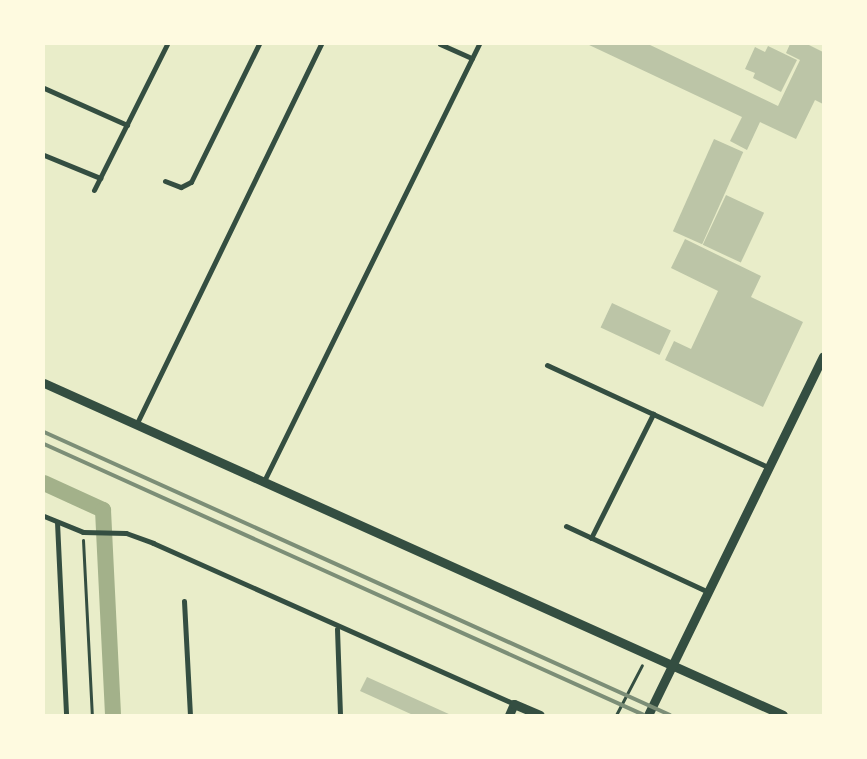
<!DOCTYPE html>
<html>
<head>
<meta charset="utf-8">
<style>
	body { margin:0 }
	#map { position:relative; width:867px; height:759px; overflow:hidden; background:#e9edc9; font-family:Overpass,sans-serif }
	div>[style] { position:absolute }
	.canal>* { height:16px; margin:-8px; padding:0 8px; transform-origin:8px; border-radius:8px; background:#a3b18a }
	.building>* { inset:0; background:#bcc5a7; transform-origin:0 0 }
	.path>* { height:3px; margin:-1.5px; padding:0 1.5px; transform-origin:1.5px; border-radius:1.5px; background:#344e41 }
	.minor>* { height:5px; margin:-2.5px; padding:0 2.5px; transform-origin:2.5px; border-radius:2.5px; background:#344e41 }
	.tertiary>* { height:9px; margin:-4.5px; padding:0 4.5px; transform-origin:4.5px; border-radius:4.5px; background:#344e41 }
	.rail>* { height:4px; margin:-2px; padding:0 2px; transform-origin:2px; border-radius:2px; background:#7c8e77 }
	span { translate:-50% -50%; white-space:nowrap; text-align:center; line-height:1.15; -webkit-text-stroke:4.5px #fefae0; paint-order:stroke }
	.frame { position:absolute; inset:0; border:45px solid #fefae0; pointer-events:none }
</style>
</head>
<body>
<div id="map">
	<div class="canal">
		<i style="left:44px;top:483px;width:65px;rotate:24.6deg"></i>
		<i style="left:103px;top:510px;width:205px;rotate:87.2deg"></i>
	</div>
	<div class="building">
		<i style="clip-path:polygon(587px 44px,648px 44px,778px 106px,800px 60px,786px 53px,790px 44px,807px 44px,823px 52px,823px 104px,815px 100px,796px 139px,760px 122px,747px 150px,730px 141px,742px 117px)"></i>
		<i style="clip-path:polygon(768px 46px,797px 60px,781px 92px,753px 78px,755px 73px,745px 69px,755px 47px,765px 52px)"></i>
		<i style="left:714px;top:139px;width:32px;height:101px;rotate:24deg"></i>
		<i style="left:726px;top:195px;width:42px;height:55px;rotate:25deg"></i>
		<i style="clip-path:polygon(685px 239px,761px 276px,751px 297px,803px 322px,763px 407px,665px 360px,674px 341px,691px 349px,718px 291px,671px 268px)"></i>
		<i style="left:612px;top:303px;width:65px;height:27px;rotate:25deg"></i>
		<i style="clip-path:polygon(367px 677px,451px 715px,413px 715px,360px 691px)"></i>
	</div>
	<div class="path">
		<i style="left:83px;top:540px;width:175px;rotate:87.1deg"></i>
		<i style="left:616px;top:715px;width:56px;rotate:-62.5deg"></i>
	</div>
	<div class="minor">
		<i style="left:440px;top:44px;width:35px;rotate:24deg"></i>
		<i style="left:44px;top:88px;width:91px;rotate:24deg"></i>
		<i style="left:44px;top:155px;width:61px;rotate:22.3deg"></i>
		<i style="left:165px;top:181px;width:17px;rotate:21deg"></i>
		<i style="left:181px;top:187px;width:11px;rotate:-27deg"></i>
		<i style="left:191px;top:182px;width:154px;rotate:-63.8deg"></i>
		<i style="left:94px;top:190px;width:163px;rotate:-63.4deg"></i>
		<i style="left:547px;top:365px;width:243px;rotate:24.8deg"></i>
		<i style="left:136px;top:425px;width:424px;rotate:-64.1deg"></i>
		<i style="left:263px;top:483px;width:489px;rotate:-63.8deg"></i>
		<i style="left:44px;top:516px;width:42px;rotate:22.3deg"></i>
		<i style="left:83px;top:532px;width:43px;rotate:1.3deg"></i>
		<i style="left:126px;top:533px;width:29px;rotate:20deg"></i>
		<i style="left:153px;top:543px;width:395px;rotate:24deg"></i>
		<i style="left:57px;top:522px;width:193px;rotate:87.3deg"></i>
		<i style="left:566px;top:526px;width:154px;rotate:24.9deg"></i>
		<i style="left:591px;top:538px;width:139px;rotate:-63.4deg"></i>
		<i style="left:184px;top:601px;width:114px;rotate:87deg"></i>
		<i style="left:337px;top:629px;width:86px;rotate:88deg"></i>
	</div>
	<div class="tertiary">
		<i style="left:44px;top:383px;width:810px;rotate:24.19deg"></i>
		<i style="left:509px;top:715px;width:12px;rotate:-66deg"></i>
		<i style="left:514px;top:704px;width:28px;rotate:23deg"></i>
		<i style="left:648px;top:715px;width:399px;rotate:-64deg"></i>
	</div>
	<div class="rail">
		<i style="left:44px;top:432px;width:687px;rotate:24.33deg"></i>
		<i style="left:44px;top:444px;width:658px;rotate:24.31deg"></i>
	</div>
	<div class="frame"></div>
</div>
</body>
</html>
